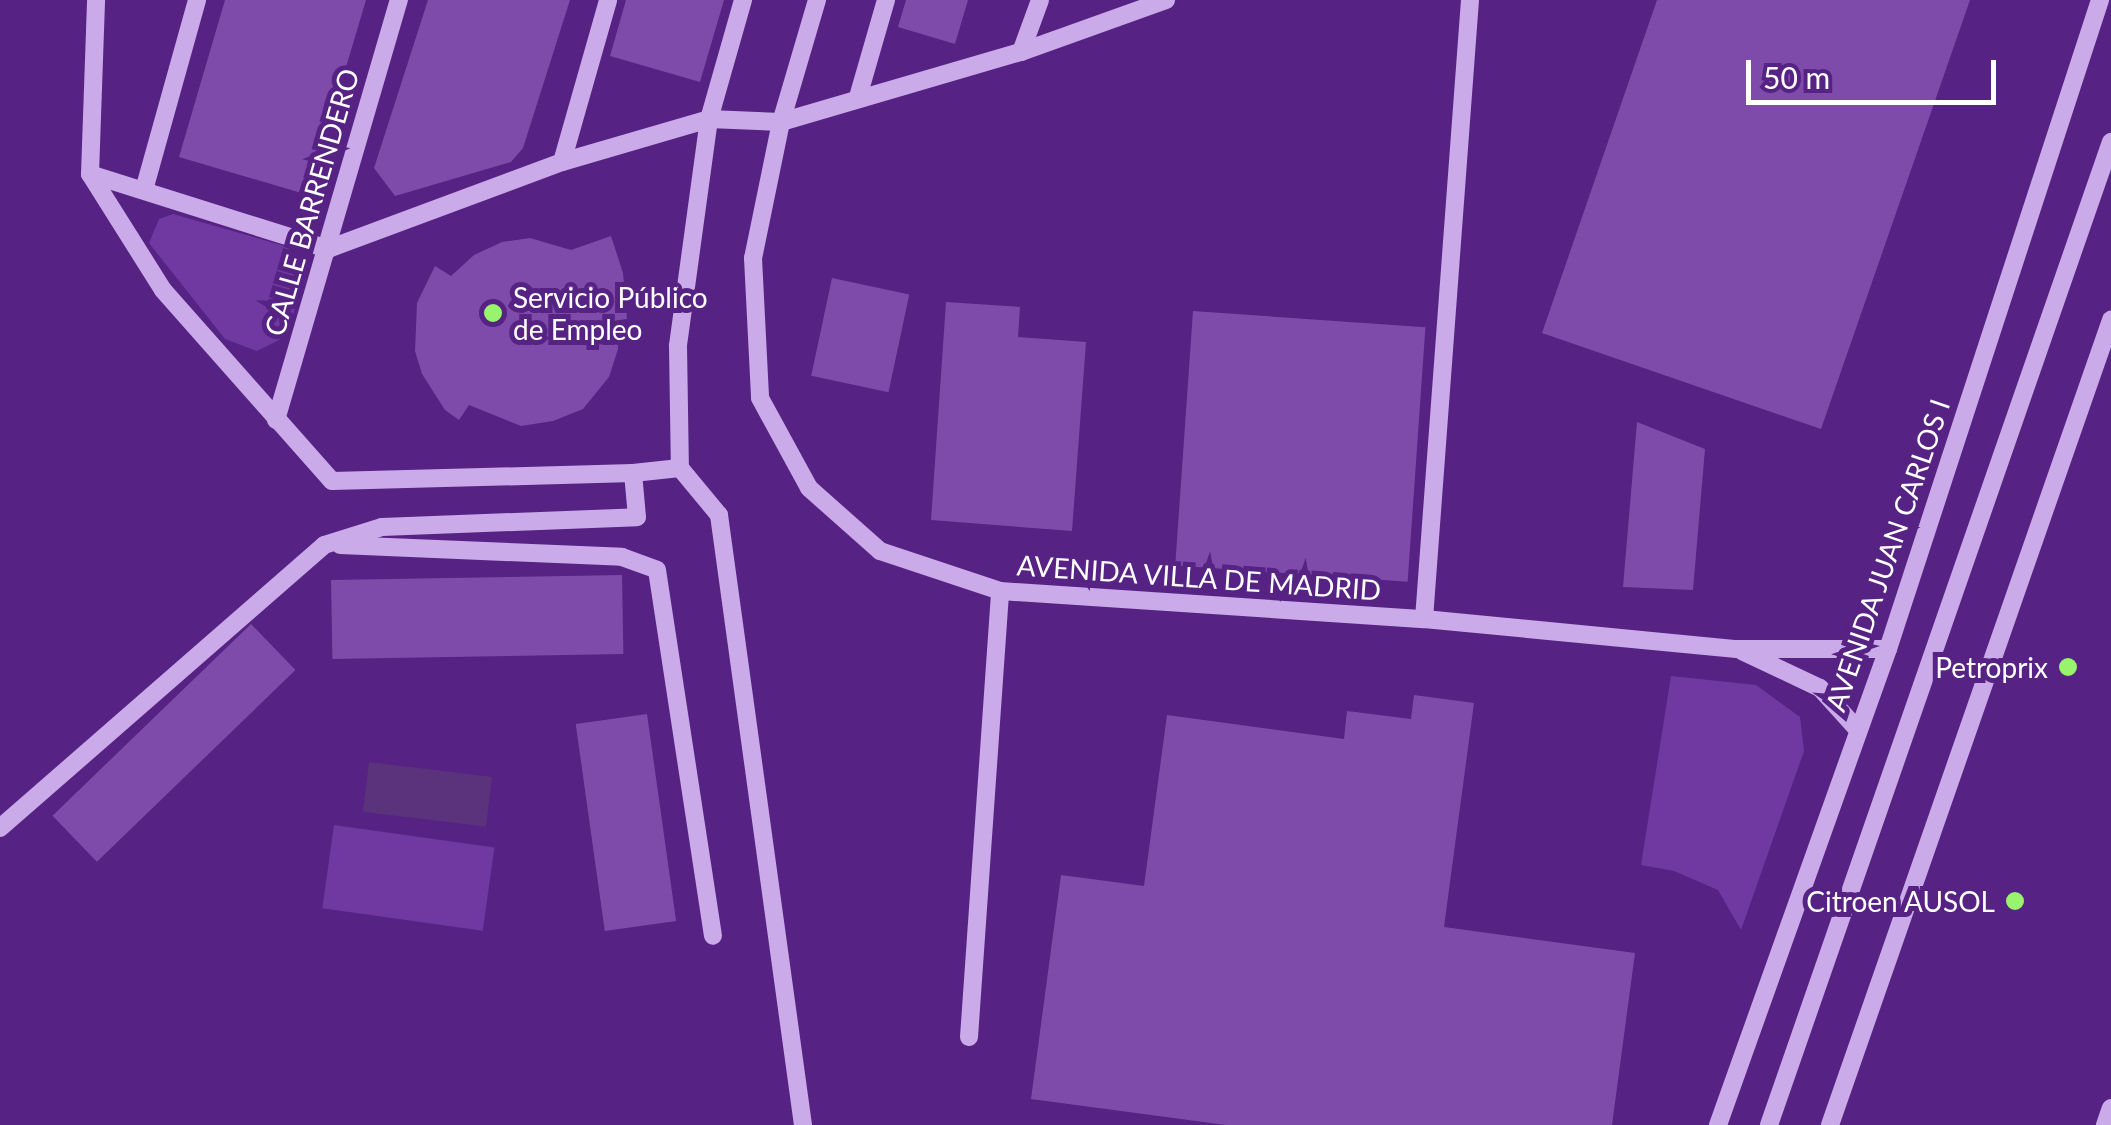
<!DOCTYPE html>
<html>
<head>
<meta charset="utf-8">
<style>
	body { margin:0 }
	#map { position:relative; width:2111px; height:1125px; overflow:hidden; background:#562283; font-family:Lato,sans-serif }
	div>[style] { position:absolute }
	.green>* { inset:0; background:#7039a2; transform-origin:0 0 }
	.water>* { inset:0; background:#5b337c; transform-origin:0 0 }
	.building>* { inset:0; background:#7e4bab; transform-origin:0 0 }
	.minor>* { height:18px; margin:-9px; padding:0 9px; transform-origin:9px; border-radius:9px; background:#caaae8 }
	.dots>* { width:28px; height:28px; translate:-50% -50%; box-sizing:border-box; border:5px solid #562283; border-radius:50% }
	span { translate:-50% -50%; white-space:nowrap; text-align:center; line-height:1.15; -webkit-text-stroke:10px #562283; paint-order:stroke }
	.street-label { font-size:28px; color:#fff }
	.poi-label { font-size:28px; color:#fff }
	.left { translate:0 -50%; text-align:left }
	.right { translate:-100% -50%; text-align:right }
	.scale { position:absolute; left:1746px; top:60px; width:250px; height:45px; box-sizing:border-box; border:5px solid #fff; border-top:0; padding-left:12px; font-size:30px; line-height:35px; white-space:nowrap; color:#fff; -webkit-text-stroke:8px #562283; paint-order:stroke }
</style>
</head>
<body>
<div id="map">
	<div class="green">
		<i style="clip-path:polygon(173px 214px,288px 247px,306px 278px,285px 337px,257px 351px,225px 339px,149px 243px,159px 219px)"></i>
		<i style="clip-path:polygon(1671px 676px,1756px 685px,1800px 717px,1804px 751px,1741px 930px,1718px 890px,1674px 871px,1641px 865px)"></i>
		<i style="left:334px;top:825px;width:162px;height:84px;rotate:8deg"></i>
	</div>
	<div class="water">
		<i style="left:369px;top:762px;width:124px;height:50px;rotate:7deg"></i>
	</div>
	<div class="building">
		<i style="clip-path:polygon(225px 0,366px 0,308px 195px,179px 157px)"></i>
		<i style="clip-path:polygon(428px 0,570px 0,523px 148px,511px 162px,395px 196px,374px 168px)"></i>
		<i style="clip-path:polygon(626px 0,724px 0,700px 82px,610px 56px)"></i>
		<i style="clip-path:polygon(906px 0,968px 0,955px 44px,898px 27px)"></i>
		<i style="clip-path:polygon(1657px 0,1970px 0,1821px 429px,1542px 333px)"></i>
		<i style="clip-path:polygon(611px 236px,623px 273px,627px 319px,619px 320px,618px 349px,609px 377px,583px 409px,553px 421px,521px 426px,469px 405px,459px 420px,445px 410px,422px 374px,415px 351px,417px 303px,435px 266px,451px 276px,474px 255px,502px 242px,530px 238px,571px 250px)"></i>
		<i style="left:832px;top:278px;width:79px;height:100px;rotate:12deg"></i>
		<i style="clip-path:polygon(946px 302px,1020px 307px,1018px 337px,1086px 342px,1072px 531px,931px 520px)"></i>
		<i style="left:1193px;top:311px;width:233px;height:255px;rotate:4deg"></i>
		<i style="clip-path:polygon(1637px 422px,1705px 449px,1693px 590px,1623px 587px)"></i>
		<i style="left:622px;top:575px;width:79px;height:291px;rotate:89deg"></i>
		<i style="left:251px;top:624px;width:64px;height:276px;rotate:46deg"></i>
		<i style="clip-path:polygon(1414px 695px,1474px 703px,1444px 927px,1635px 953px,1612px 1125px,1226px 1125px,1031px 1099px,1061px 875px,1144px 886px,1167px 715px,1344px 739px,1347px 711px,1411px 719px)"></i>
		<i style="left:647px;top:714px;width:209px;height:72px;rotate:82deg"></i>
	</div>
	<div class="minor">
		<i style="left:743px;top:0;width:124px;rotate:105.9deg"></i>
		<i style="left:709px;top:119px;width:229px;rotate:97.8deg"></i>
		<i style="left:678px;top:346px;width:122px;rotate:89.1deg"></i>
		<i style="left:680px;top:468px;width:61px;rotate:50.3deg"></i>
		<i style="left:719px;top:515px;width:616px;rotate:82.16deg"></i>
		<i style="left:817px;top:0;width:127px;rotate:106.4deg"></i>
		<i style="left:781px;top:122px;width:139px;rotate:101.6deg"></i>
		<i style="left:753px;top:258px;width:140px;rotate:87.1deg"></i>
		<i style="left:760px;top:398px;width:102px;rotate:61.4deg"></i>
		<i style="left:809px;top:488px;width:95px;rotate:41.6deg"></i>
		<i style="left:880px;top:551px;width:126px;rotate:18.4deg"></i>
		<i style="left:1000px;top:591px;width:425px;rotate:3.8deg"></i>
		<i style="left:1424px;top:619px;width:314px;rotate:5.5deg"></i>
		<i style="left:1737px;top:649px;width:151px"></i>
		<i style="left:1021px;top:52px;width:55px;rotate:-69.9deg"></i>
		<i style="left:858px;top:97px;width:101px;rotate:-73.9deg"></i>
		<i style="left:562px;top:162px;width:168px;rotate:-74.1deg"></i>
		<i style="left:90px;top:174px;width:250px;rotate:17.5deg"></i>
		<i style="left:328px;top:249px;width:250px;rotate:-20.4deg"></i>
		<i style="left:562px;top:162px;width:153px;rotate:-16.3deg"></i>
		<i style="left:709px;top:119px;width:72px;rotate:2.4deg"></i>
		<i style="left:781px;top:122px;width:250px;rotate:-16.3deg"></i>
		<i style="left:1021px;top:52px;width:154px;rotate:-19.7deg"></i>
		<i style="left:90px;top:174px;width:137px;rotate:57.8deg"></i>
		<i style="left:163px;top:290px;width:255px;rotate:48.5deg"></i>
		<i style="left:332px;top:481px;width:301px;rotate:-1.5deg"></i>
		<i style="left:633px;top:473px;width:47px;rotate:-6.1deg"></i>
		<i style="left:90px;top:174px;width:174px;rotate:-88deg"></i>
		<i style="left:144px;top:190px;width:197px;rotate:-74.4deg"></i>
		<i style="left:276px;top:420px;width:438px;rotate:-73.7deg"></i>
		<i style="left:340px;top:545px;width:282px;rotate:2.4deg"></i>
		<i style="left:622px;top:557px;width:37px;rotate:20deg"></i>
		<i style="left:657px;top:570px;width:370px;rotate:81.3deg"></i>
		<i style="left:1424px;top:619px;width:621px;rotate:-85.75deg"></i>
		<i style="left:1742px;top:651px;width:86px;rotate:25.4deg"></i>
		<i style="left:1820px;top:688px;width:55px;rotate:47.9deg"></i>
		<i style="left:0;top:828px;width:430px;rotate:-41.1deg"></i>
		<i style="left:324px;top:545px;width:61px;rotate:-17.2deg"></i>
		<i style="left:382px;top:527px;width:255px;rotate:-2.2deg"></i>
		<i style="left:637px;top:517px;width:44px;rotate:-95.2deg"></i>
		<i style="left:969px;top:1037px;width:447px;rotate:-86deg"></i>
		<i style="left:1718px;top:1125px;width:505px;rotate:-70.35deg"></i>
		<i style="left:1888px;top:649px;width:683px;rotate:-71.91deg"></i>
		<i style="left:1769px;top:1125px;width:1041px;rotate:-70.82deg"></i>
		<i style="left:1830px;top:1125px;width:853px;rotate:-70.76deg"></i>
		<i style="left:2105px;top:1125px;width:18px;rotate:-71deg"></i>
	</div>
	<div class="dots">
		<i style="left:493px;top:313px;background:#97f46c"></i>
		<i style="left:2068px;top:667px;background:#97f46c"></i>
		<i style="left:2015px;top:901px;background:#97f46c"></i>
	</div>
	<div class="street-label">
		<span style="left:311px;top:202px;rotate:-74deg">CALLE BARRENDERO</span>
		<span style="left:1887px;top:555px;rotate:-71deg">AVENIDA JUAN CARLOS I</span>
		<span style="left:1199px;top:577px;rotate:4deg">AVENIDA VILLA DE MADRID</span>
	</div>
	<div class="poi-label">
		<span class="left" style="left:513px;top:313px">Servicio Público<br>de Empleo</span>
		<span class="right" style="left:2048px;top:667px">Petroprix</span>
		<span class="right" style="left:1995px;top:901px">Citroen AUSOL</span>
	</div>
	<div class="scale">50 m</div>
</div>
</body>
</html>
